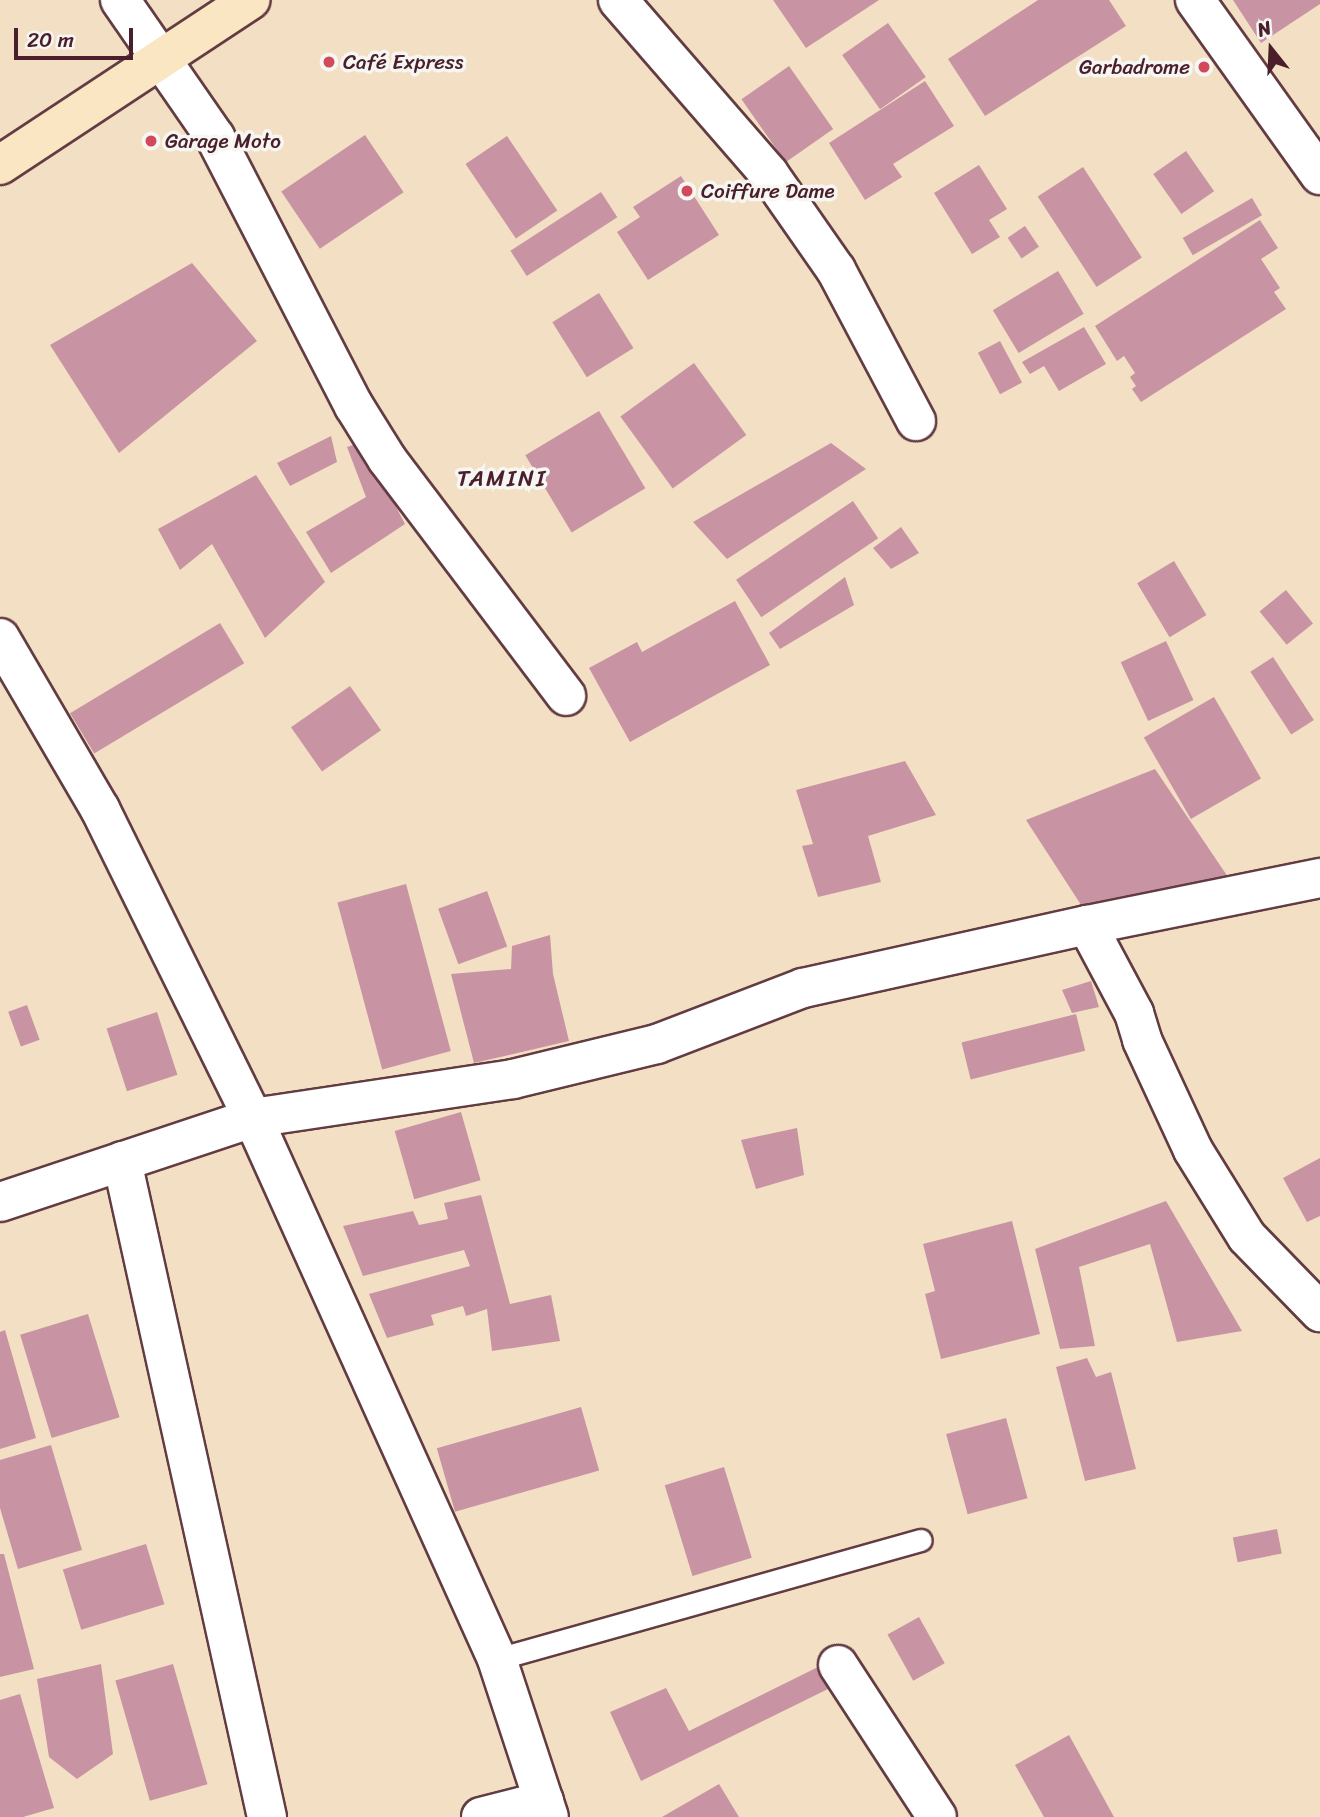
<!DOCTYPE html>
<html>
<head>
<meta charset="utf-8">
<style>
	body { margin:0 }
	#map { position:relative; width:1320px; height:1817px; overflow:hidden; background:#f3dfc4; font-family:Sriracha,sans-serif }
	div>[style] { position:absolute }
	.building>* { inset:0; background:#c894a4; transform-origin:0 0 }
	.roads { filter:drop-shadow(2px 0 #633c42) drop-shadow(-2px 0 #633c42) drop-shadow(0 2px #633c42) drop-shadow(0 -2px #633c42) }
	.lane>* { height:21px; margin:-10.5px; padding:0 10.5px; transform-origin:10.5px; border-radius:10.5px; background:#fff }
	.street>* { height:38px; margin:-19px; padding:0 19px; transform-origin:19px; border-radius:19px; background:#fff }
	.secondary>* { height:38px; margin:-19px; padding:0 19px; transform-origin:19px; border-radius:19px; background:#fbe6c4 }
	.dots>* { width:19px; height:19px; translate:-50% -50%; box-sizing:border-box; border:4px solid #f6f6f2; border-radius:50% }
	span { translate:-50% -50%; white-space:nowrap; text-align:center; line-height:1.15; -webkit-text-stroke:7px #f6f6f2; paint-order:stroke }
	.poi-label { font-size:21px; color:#4a1f2b }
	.left { translate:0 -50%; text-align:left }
	.right { translate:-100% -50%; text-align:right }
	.neighbourhood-label { font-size:23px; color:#4a1f2b; letter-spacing:2px }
	.north { position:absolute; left:1236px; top:14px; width:70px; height:70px; -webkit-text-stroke:5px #f6f6f2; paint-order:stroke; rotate:342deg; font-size:19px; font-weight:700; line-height:28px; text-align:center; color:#4a1f2b }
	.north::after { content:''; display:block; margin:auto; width:24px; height:32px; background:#4a1f2b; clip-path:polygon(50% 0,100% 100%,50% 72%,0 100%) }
	.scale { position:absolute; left:14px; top:28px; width:119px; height:32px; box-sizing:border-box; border:4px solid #4a1f2b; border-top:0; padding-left:9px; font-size:21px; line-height:24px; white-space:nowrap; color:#4a1f2b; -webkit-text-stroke:5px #f6f6f2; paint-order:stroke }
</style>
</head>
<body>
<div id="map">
	<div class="building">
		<i style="clip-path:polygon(773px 0,879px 0,806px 48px)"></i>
		<i style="clip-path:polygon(1038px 0,1109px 0,1126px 26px,985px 116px,948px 59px)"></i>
		<i style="clip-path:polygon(1233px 0,1320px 0,1320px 4px,1261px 43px)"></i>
		<i style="left:888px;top:23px;width:66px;height:56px;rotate:55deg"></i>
		<i style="left:789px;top:66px;width:77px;height:58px;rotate:55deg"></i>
		<i style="clip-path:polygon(925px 81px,954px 126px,893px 164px,902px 177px,865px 200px,829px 143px)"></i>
		<i style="left:365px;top:135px;width:69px;height:101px;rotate:56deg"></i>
		<i style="left:507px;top:136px;width:90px;height:50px;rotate:56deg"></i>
		<i style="left:1186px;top:151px;width:49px;height:40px;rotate:55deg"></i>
		<i style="clip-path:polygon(979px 165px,1007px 209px,989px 220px,1000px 237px,972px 254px,934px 193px)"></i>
		<i style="left:1083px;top:167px;width:108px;height:54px;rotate:57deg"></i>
		<i style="clip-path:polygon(681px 176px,719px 235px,648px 280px,617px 232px,640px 217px,633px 207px)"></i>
		<i style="left:601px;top:192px;width:30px;height:108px;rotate:57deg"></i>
		<i style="left:1252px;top:198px;width:20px;height:80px;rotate:60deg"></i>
		<i style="clip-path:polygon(1260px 220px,1278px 248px,1261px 259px,1280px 288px,1274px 292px,1286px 309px,1141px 402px,1132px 389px,1136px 386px,1130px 377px,1135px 373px,1124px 356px,1117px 361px,1095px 326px)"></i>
		<i style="left:1025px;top:226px;width:25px;height:21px;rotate:56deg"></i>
		<i style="clip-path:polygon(192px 263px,257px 341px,119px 453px,50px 345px)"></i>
		<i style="left:1058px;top:271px;width:50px;height:76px;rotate:59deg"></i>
		<i style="left:599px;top:293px;width:65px;height:55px;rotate:58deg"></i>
		<i style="clip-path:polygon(1084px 327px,1106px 364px,1059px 391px,1044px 366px,1030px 374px,1022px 362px)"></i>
		<i style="left:1000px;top:341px;width:47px;height:25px;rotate:62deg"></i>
		<i style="left:694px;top:363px;width:89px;height:91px;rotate:54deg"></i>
		<i style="left:599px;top:411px;width:90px;height:86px;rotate:59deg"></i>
		<i style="clip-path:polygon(331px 436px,337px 462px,290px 486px,277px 463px)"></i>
		<i style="clip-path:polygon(362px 442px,405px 524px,331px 573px,306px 532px,366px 497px,347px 447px)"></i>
		<i style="clip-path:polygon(831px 443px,866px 469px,727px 559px,693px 522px)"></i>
		<i style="clip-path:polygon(256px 475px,325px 582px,265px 638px,212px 544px,180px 570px,158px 529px)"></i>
		<i style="left:853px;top:501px;width:45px;height:141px;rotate:56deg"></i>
		<i style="clip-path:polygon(901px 527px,919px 553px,891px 569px,873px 548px)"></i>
		<i style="left:1174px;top:561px;width:63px;height:43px;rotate:59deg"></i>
		<i style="clip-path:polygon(845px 577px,854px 605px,780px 649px,769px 633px)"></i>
		<i style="left:1286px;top:590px;width:43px;height:34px;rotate:51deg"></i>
		<i style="clip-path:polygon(735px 601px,770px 665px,630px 742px,589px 668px,637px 642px,642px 652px)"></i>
		<i style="left:220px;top:623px;width:47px;height:175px;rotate:59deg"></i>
		<i style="left:1166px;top:641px;width:65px;height:50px;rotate:65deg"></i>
		<i style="left:1273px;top:657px;width:75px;height:27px;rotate:57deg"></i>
		<i style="left:350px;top:686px;width:54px;height:72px;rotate:55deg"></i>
		<i style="left:1214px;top:697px;width:94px;height:81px;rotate:60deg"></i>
		<i style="clip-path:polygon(905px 761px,936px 815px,868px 836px,881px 882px,818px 897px,802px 846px,813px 844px,796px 790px)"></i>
		<i style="clip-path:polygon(1155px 769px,1228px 877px,1085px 911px,1026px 820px)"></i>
		<i style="left:406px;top:884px;width:173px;height:71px;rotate:75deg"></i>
		<i style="left:487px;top:891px;width:59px;height:52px;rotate:70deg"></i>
		<i style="clip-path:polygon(550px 935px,553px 974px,569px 1041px,474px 1063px,451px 974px,511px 969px,512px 946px)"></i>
		<i style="clip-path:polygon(1091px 981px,1099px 1007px,1072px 1013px,1062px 990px)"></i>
		<i style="left:27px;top:1005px;width:37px;height:20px;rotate:70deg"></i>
		<i style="left:157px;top:1012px;width:66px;height:53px;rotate:72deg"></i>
		<i style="left:1076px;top:1014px;width:38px;height:118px;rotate:76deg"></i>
		<i style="left:461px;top:1112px;width:71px;height:69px;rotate:74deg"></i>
		<i style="clip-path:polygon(797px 1128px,804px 1175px,756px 1189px,741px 1140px)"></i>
		<i style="clip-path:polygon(1320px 1158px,1320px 1216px,1307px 1222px,1283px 1178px)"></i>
		<i style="clip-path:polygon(481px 1195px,510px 1304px,551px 1295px,560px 1341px,492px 1351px,487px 1309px,466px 1316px,463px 1306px,431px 1315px,434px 1325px,387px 1338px,369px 1294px,470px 1266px,464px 1250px,363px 1276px,343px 1226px,413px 1211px,419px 1225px,448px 1219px,444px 1203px)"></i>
		<i style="clip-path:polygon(1166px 1201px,1242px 1331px,1177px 1342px,1150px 1244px,1079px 1267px,1095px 1346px,1060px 1349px,1035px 1249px)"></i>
		<i style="clip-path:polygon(1012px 1221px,1040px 1334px,941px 1359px,925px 1294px,935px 1291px,923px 1244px)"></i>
		<i style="left:88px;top:1314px;width:108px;height:71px;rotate:73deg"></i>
		<i style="clip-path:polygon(5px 1330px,36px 1438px,0 1449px,0 1332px)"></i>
		<i style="clip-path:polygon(1087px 1358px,1096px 1377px,1111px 1372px,1136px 1469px,1085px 1481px,1056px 1367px)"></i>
		<i style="left:581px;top:1407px;width:66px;height:150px;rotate:74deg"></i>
		<i style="left:1006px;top:1418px;width:83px;height:62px;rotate:75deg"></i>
		<i style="clip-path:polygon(51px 1445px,82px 1550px,18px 1569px,0 1508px,0 1460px)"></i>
		<i style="left:724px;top:1467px;width:95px;height:62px;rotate:73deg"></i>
		<i style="left:1277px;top:1529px;width:25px;height:45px;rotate:79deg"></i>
		<i style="left:146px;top:1544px;width:63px;height:87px;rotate:73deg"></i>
		<i style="clip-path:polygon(0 1554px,4px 1554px,34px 1669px,0 1677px)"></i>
		<i style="left:919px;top:1617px;width:53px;height:36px;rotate:61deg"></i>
		<i style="clip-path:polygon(101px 1664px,113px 1754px,77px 1779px,49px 1757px,37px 1679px)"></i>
		<i style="left:173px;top:1664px;width:125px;height:60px;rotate:74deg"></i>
		<i style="clip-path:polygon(820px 1666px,830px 1688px,641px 1781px,610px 1712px,666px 1688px,689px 1731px)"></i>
		<i style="clip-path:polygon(20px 1694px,54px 1808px,23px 1817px,0 1817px,0 1700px)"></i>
		<i style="clip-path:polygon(1069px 1735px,1114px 1817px,1044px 1817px,1015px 1765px)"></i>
		<i style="clip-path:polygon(719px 1784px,739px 1817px,662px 1817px)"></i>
	</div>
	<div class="roads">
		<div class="lane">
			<i style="left:497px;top:1659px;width:440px;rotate:-15.7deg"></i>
		</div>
		<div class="street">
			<i style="left:120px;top:0;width:167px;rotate:55.3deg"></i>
			<i style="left:215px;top:137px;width:303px;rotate:62.7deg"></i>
			<i style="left:354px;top:406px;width:62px;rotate:58.1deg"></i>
			<i style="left:387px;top:459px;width:297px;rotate:52.9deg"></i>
			<i style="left:618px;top:0;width:230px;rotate:49deg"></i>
			<i style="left:769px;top:174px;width:117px;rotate:55.1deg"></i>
			<i style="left:836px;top:270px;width:171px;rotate:62.1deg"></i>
			<i style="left:1195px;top:0;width:215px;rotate:54.5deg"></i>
			<i style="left:0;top:638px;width:198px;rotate:59.7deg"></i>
			<i style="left:100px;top:809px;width:345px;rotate:63.7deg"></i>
			<i style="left:253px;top:1118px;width:593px;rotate:65.72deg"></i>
			<i style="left:497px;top:1659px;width:166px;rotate:71.8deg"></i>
			<i style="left:1087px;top:925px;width:100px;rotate:61.9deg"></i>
			<i style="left:1134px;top:1013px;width:28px;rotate:73deg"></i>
			<i style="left:1142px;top:1040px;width:121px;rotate:65.1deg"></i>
			<i style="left:1193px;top:1150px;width:102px;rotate:58.2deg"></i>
			<i style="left:1247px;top:1237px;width:105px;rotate:45.8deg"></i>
			<i style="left:122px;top:1161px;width:672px;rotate:77.54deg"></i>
			<i style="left:0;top:1202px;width:267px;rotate:-18.4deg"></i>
			<i style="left:253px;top:1118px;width:263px;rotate:-8.5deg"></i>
			<i style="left:513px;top:1079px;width:148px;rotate:-13.7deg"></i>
			<i style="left:657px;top:1044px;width:156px;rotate:-21deg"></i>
			<i style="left:803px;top:988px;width:291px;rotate:-12.5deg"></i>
			<i style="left:1087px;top:925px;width:238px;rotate:-11.4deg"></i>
			<i style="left:838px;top:1665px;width:181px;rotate:56.9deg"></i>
			<i style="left:481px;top:1817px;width:65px;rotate:-14.3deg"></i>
		</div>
		<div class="secondary">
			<i style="left:0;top:165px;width:300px;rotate:-33.4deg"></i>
		</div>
	</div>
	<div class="dots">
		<i style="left:329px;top:62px;background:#d1495b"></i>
		<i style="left:1204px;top:67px;background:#d1495b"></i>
		<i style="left:151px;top:141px;background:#d1495b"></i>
		<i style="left:687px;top:191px;background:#d1495b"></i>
	</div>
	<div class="poi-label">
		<span class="left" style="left:343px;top:62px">Café Express</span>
		<span class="right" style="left:1190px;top:67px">Garbadrome</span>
		<span class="left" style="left:165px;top:141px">Garage Moto</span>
		<span class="left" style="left:701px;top:191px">Coiffure Dame</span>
	</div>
	<div class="neighbourhood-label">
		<span style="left:502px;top:479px">TAMINI</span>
	</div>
	<div class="north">N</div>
	<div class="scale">20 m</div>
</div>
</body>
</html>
